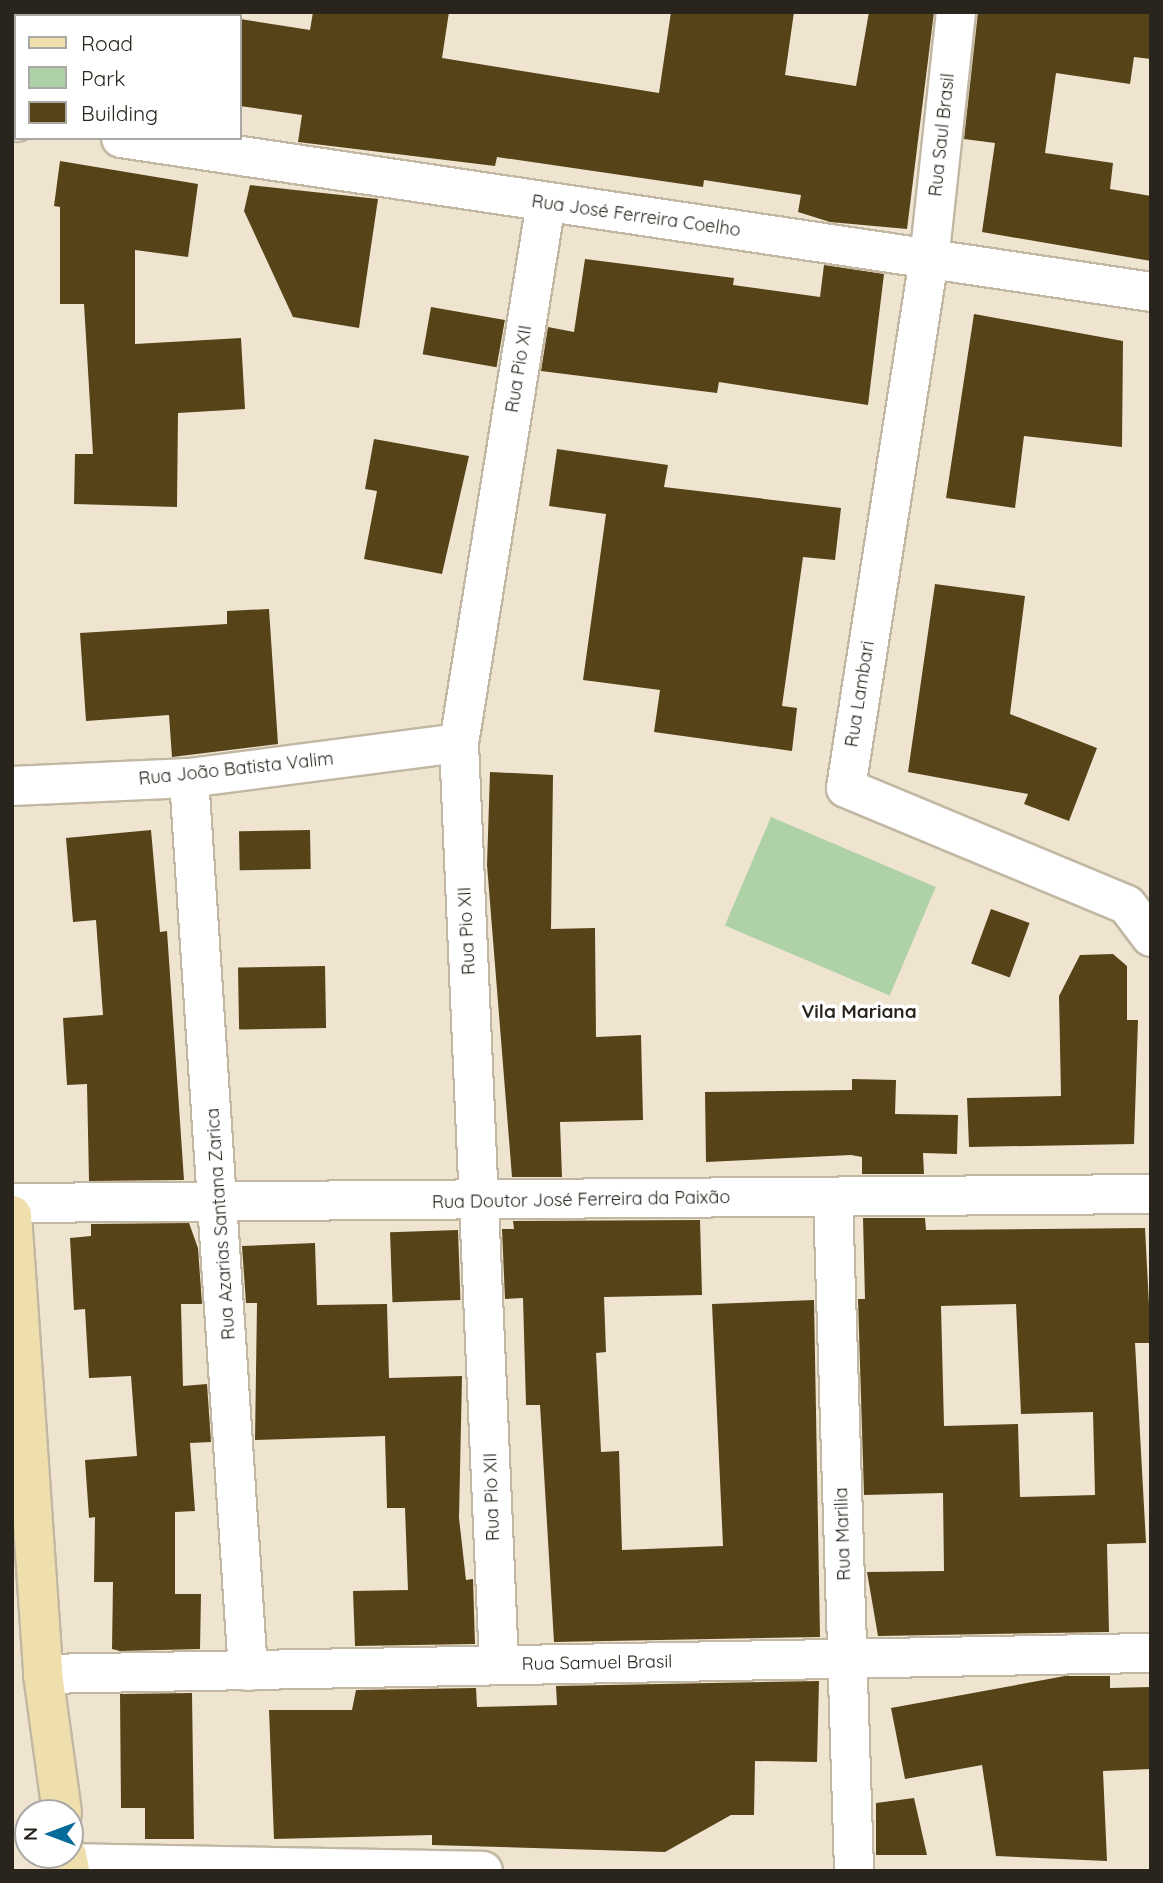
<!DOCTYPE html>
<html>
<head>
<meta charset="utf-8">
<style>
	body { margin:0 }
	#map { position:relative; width:1163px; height:1883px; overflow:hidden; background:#efe4d0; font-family:Quicksand,sans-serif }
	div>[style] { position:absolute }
	.green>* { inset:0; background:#aed1a7; transform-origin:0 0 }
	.building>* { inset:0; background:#574318; transform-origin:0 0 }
	.roads { filter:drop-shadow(2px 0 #c1b7a3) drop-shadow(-2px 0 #c1b7a3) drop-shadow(0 2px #c1b7a3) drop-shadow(0 -2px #c1b7a3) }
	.minor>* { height:38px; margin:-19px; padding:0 19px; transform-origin:19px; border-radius:19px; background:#fff }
	.major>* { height:38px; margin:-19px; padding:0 19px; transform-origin:19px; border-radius:19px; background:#efdfad }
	span { translate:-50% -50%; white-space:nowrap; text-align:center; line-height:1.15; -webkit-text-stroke:7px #fff; paint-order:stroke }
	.street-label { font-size:18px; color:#29251d }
	.neighbourhood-label { font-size:19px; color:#29251d; font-weight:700 }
	.frame { position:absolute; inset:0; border:14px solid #29251d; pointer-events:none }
	.legend { position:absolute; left:14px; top:14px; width:228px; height:126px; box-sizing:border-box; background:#fff; border:2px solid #a9a8a5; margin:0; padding:9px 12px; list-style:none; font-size:21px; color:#29251d }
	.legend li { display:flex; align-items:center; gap:14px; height:35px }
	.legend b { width:35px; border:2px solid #a9a8a5 }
	.north { position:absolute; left:14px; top:1799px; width:70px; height:70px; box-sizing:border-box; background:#fff; border:2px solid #a9a8a5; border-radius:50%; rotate:270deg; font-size:19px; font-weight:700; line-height:28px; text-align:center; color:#29251d }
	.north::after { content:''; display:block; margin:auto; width:24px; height:32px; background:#056c99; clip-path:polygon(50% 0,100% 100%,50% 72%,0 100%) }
</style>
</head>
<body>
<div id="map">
	<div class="green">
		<i style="left:771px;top:817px;width:179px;height:118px;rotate:23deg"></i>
	</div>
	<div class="building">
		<i style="clip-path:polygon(313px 12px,449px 12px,442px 58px,659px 93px,671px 12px,794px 12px,785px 75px,856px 86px,869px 12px,934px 12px,907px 229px,830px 222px,798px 212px,801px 195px,704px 180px,703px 187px,497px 157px,495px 166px,298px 142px,302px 115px,240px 106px,240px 19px,310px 30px)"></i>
		<i style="clip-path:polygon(978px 12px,1151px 12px,1151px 59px,1134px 57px,1130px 84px,1056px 73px,1045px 153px,1113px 163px,1110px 189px,1151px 196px,1151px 261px,982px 232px,995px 143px,964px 139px)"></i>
		<i style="clip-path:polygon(60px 161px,198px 184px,188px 257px,135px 250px,135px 344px,241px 338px,245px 409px,178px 413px,177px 507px,74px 504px,75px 454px,93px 454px,84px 304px,60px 304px,60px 207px,54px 206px)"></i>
		<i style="clip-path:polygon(250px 185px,378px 199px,359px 328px,293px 317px,244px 211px)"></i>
		<i style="clip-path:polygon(585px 259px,734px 278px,733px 285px,820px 297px,824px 265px,884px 274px,868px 405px,719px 382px,717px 393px,541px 371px,548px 327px,574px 332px)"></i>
		<i style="left:431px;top:307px;width:75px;height:48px;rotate:10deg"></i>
		<i style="clip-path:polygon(974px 314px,1123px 341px,1122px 447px,1024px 436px,1015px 508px,946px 498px)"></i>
		<i style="clip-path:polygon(374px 439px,469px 456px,442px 574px,364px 559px,377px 491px,365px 489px)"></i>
		<i style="clip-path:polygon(557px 449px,668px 465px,664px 487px,841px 508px,835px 560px,803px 557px,782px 706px,797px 708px,792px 751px,654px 732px,660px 690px,583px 680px,606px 514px,549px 506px)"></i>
		<i style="clip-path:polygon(935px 584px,1025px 596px,1010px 714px,1097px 748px,1069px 821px,1024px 804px,1028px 794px,908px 772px)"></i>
		<i style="clip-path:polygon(269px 609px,278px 744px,172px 757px,169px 715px,86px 721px,80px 633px,227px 624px,227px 611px)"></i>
		<i style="clip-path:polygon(490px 772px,553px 775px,551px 929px,595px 928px,596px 1037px,641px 1035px,643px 1120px,560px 1122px,562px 1177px,512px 1177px,487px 865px)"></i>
		<i style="clip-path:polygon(151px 830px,160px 932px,167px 931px,184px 1180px,89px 1181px,87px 1084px,67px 1085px,63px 1018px,103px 1015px,96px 920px,73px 922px,66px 838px)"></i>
		<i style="left:310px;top:830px;width:39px;height:71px;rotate:89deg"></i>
		<i style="left:991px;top:909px;width:41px;height:58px;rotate:20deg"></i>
		<i style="clip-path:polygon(1113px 954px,1127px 966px,1127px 1020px,1138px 1020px,1134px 1144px,969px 1147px,967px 1098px,1061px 1096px,1059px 996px,1080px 955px)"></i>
		<i style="left:325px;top:966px;width:62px;height:87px;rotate:89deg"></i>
		<i style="clip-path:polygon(852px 1079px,896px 1080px,895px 1114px,958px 1115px,957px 1154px,923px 1153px,924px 1174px,862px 1174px,862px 1157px,851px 1155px,706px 1162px,705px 1092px,852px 1090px)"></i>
		<i style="clip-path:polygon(evenodd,863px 1218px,925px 1218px,926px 1230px,1145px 1228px,1151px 1343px,1135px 1343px,1146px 1543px,1107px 1544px,1109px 1632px,878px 1636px,867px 1572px,944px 1571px,943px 1493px,864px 1495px,858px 1299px,865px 1299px,863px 1218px,1016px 1304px,1021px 1414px,1093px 1412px,1095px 1495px,1020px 1497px,1018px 1424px,944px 1426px,941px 1306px,1016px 1304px)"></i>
		<i style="clip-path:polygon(700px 1220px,702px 1295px,604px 1297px,606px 1352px,596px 1353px,601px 1452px,619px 1451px,622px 1550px,723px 1546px,712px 1304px,814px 1300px,820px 1637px,554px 1642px,540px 1405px,526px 1405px,523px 1298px,505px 1299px,502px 1229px,514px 1229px,513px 1221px)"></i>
		<i style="clip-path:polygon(189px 1223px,198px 1248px,202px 1304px,181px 1304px,183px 1386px,207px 1384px,211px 1442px,190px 1443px,195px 1511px,175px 1512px,175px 1594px,201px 1594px,200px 1649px,120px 1651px,112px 1649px,113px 1582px,94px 1582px,95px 1517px,89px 1518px,85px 1460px,137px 1456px,131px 1376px,89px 1378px,85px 1309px,74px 1310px,70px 1238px,91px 1236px,91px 1224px)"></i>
		<i style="left:458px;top:1230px;width:70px;height:68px;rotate:88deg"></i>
		<i style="clip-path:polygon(315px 1243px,317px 1305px,387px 1304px,389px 1378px,462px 1376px,459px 1518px,466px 1580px,473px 1579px,475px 1644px,355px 1646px,353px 1591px,408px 1590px,405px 1508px,387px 1508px,385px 1436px,255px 1440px,257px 1303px,246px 1303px,242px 1246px)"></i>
		<i style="clip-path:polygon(1065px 1676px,1110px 1676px,1110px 1688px,1151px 1687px,1151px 1769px,1103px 1771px,1107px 1861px,996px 1856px,982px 1765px,905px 1779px,891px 1708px)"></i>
		<i style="clip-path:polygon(819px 1681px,817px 1762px,755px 1761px,754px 1815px,731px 1815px,665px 1852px,432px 1845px,432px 1835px,274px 1839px,269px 1710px,352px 1710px,356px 1690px,476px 1688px,477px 1707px,557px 1705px,556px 1686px)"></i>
		<i style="clip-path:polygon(192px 1693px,194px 1839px,145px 1839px,145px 1808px,121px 1808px,120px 1694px)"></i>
		<i style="clip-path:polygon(914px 1798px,927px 1855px,876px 1855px,876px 1803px)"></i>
	</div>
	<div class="roads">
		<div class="minor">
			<i style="left:956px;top:12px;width:248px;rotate:96.2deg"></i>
			<i style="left:929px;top:259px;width:535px;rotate:98.92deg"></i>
			<i style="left:846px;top:788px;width:304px;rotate:22.6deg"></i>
			<i style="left:1127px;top:905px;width:40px;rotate:53deg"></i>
			<i style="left:12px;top:121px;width:4px;rotate:14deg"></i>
			<i style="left:121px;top:138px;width:1041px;rotate:8.5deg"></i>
			<i style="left:189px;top:778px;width:895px;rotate:86.22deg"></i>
			<i style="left:12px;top:786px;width:177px;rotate:-2.6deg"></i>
			<i style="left:189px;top:778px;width:272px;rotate:-7.4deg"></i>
			<i style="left:833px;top:1198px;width:673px;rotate:88.21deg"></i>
			<i style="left:12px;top:1203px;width:1139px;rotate:-0.45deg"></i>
			<i style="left:499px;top:1664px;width:922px;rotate:-92.49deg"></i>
			<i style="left:459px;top:743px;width:547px;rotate:-80.85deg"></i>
			<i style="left:43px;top:1674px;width:1108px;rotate:-1.09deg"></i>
			<i style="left:68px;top:1863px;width:415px;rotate:1.1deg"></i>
		</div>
		<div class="major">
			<i style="left:12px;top:1215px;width:460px;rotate:86.1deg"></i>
			<i style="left:43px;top:1674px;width:140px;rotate:82.2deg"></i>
			<i style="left:67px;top:1855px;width:16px;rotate:79deg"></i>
		</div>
	</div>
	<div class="street-label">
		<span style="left:942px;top:135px;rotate:-84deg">Rua Saul Brasil</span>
		<span style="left:636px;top:216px;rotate:8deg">Rua José Ferreira Coelho</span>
		<span style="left:519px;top:369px;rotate:-81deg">Rua Pio XII</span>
		<span style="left:860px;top:694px;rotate:-81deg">Rua Lambari</span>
		<span style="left:236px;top:769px;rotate:-6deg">Rua João Batista Valim</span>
		<span style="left:467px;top:931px;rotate:-93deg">Rua Pio XII</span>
		<span style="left:581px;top:1200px;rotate:-1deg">Rua Doutor José Ferreira da Paixão</span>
		<span style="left:221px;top:1224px;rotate:-94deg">Rua Azarias Santana Zarica</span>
		<span style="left:492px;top:1497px;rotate:-92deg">Rua Pio XII</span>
		<span style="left:843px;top:1534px;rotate:-92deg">Rua Marilia</span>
		<span style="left:597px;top:1663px;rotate:-1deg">Rua Samuel Brasil</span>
	</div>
	<div class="neighbourhood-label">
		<span style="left:859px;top:1012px">Vila Mariana</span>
	</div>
	<div class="frame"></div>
	<ul class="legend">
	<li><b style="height:9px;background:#efdfad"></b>Road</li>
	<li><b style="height:19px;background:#aed1a7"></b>Park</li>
	<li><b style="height:19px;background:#574318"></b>Building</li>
	</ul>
	<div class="north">N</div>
</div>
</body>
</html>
